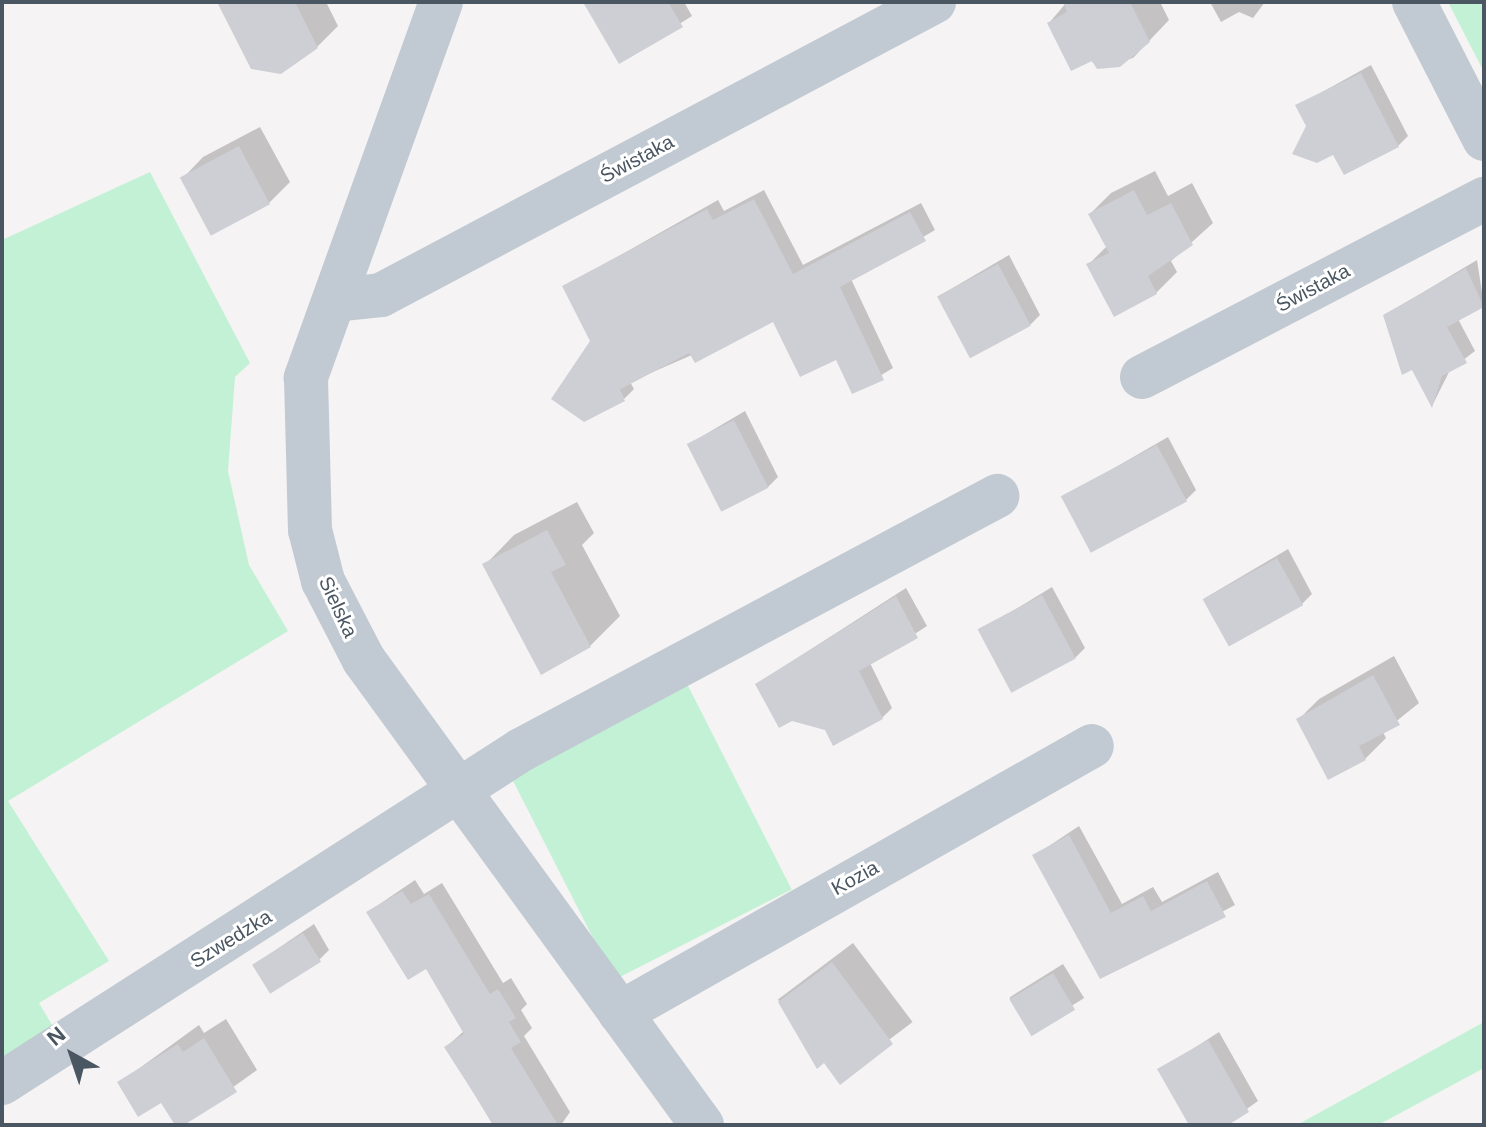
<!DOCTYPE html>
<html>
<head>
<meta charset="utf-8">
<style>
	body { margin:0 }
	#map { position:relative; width:1486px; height:1127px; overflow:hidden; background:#f5f3f3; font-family:Arial,sans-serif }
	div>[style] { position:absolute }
	.green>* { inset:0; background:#c3f1d5; transform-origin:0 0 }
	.shadow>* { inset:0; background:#0003; transform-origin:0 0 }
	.building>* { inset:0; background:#cdcfd5; transform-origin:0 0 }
	.minor>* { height:44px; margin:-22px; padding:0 22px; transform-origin:22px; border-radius:22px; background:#c1cad2 }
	span { translate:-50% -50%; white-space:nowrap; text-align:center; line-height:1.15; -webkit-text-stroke:6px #fff; paint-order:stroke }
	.street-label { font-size:20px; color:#4a5661 }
	.frame { position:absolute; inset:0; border:4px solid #4a5661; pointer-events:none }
	.north { position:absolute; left:32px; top:1015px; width:80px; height:80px; -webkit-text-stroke:6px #fff; paint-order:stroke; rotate:320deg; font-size:22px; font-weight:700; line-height:32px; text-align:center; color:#4a5661 }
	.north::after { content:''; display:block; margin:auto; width:28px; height:36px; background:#4a5661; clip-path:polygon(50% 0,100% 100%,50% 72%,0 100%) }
</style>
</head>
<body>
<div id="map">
	<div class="green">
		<i style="clip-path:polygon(1448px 2px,1484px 2px,1484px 72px)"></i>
		<i style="clip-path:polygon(150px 172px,250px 363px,235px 377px,228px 471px,249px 565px,288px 631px,8px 801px,109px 961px,39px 1003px,55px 1030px,2px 1063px,2px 240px)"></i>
		<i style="left:685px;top:680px;width:235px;height:199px;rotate:63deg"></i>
		<i style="clip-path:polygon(1484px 1022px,1484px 1068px,1378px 1125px,1297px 1125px)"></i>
	</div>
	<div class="shadow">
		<i style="clip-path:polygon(232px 2px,326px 2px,338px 26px,317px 47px)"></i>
		<i style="clip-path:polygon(583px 2px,684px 2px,692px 16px,620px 61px)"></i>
		<i style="clip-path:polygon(1067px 2px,1160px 2px,1169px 20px,1133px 58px,1098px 67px,1049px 23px)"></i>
		<i style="clip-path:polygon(1210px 2px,1265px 2px,1253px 18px,1239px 12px,1221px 22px)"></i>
		<i style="clip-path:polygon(1371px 65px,1408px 136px,1398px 146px,1334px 152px,1297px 106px)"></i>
		<i style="clip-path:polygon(260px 127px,290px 182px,269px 203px,183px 178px,203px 157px)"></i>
		<i style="clip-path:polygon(1155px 171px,1168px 196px,1192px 183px,1213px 223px,1171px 261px,1177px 272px,1156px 293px,1088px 265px,1107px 246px,1090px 214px,1111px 193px)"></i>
		<i style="clip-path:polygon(764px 190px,803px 265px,921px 203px,935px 230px,851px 279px,893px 368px,853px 392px,837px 357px,774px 319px,630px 382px,634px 389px,624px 399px,564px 287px,718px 200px,724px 211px)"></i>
		<i style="clip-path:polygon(1009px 255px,1040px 315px,1030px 325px,939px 296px)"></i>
		<i style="clip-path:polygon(1477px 260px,1484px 305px,1458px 319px,1475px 351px,1450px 370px,1433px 404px,1385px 315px)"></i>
		<i style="clip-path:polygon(745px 411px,778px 477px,768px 487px,689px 444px)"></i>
		<i style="clip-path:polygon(1168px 437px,1196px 490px,1186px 500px,1064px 497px)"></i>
		<i style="clip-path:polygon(577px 502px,594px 533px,582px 545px,620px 616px,590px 646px,485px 565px,514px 535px)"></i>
		<i style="clip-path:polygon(1288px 549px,1312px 594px,1302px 604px,1205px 598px)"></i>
		<i style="clip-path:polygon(1052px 587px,1085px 648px,1075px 658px,980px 631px)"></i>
		<i style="clip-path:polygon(906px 588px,927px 626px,870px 663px,892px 708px,882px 718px,826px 728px,757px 684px)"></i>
		<i style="clip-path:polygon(1394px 656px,1419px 703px,1383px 732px,1386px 738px,1365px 759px,1298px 720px,1319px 699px)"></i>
		<i style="clip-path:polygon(1079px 826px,1122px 904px,1153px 887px,1162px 902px,1218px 872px,1235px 905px,1101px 976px,1034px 856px)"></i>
		<i style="clip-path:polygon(415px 880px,424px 894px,442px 883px,503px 983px,511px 978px,527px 1004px,521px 1010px,532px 1028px,524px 1036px,570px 1112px,561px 1125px,493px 1125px,446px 1047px,464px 1031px,427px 966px,368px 912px)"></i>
		<i style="clip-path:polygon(314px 924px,329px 950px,319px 960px,255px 964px)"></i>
		<i style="left:853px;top:943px;width:99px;height:94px;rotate:53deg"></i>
		<i style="left:1063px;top:964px;width:40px;height:63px;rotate:58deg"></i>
		<i style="clip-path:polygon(226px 1019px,257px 1070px,180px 1125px,162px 1100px,119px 1083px,199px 1025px,204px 1033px)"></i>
		<i style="clip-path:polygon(1219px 1032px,1258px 1101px,1224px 1125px,1191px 1125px,1160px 1070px)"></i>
	</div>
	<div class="building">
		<i style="clip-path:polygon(217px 2px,295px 2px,318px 48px,281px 74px,251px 69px)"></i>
		<i style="clip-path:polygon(583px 2px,668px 2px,683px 27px,619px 64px)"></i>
		<i style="clip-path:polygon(1063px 2px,1130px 2px,1150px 42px,1120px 67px,1097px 69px,1092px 61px,1071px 71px,1047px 23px,1067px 12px)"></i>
		<i style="clip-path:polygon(1361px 73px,1399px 147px,1344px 175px,1333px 155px,1317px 163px,1292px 154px,1306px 126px,1295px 105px)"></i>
		<i style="left:239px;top:146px;width:66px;height:67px;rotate:62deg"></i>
		<i style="clip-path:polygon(1134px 190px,1147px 215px,1171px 203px,1193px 245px,1148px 276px,1157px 294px,1114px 317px,1086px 264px,1109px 253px,1088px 214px)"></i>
		<i style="clip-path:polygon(754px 199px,793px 274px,910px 212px,926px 241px,840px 287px,884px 380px,852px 394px,836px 360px,800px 377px,773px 322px,695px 363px,689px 353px,619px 390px,625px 401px,584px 422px,551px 399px,590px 341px,562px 286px,707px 209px,713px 220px)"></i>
		<i style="left:998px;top:264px;width:70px;height:69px;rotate:62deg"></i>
		<i style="clip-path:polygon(1466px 268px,1484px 307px,1447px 327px,1467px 363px,1442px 376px,1432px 408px,1412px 370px,1402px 375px,1383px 315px)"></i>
		<i style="left:734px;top:420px;width:76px;height:53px;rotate:63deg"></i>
		<i style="left:1157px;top:445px;width:64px;height:109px;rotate:62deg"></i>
		<i style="clip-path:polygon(547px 530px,566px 565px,551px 572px,591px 647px,541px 675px,482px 564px)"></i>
		<i style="left:1277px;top:558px;width:54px;height:85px;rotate:61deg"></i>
		<i style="left:1042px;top:595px;width:72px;height:73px;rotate:62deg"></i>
		<i style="clip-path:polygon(896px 596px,918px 638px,859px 671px,883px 719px,833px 746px,825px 730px,792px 721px,779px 728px,755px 684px)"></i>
		<i style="clip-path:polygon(1373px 675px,1400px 725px,1359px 746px,1366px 760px,1328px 780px,1296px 719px)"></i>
		<i style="clip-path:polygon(1069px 835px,1111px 913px,1143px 896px,1151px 911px,1207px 881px,1226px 917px,1100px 979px,1032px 855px)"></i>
		<i style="clip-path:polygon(402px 891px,411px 904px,429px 894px,490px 994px,498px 989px,516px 1018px,509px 1022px,521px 1042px,511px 1048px,558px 1125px,494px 1125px,444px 1047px,464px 1034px,426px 969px,408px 980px,366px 912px)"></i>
		<i style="left:303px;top:933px;width:34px;height:60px;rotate:58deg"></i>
		<i style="clip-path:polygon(832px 962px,893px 1044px,840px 1085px,824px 1063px,817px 1069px,778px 1002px)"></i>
		<i style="left:1053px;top:973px;width:43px;height:51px;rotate:59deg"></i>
		<i style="clip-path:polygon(204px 1038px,237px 1092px,184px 1125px,175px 1125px,161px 1103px,138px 1117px,117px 1082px,178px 1044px,183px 1052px)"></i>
		<i style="clip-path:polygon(1208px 1040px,1249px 1112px,1228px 1125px,1189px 1125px,1157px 1069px)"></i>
	</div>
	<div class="minor">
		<i style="left:441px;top:2px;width:400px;rotate:109.8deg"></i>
		<i style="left:306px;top:378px;width:152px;rotate:88.5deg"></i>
		<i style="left:310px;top:530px;width:53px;rotate:75.7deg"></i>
		<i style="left:323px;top:581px;width:89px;rotate:62.6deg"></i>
		<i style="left:364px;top:660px;width:575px;rotate:53.99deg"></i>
		<i style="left:1414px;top:2px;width:154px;rotate:62.9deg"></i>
		<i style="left:335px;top:300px;width:46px;rotate:-6.2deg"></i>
		<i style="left:381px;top:295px;width:626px;rotate:-27.92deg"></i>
		<i style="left:1142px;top:377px;width:386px;rotate:-27.5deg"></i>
		<i style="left:620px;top:1013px;width:542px;rotate:-29.5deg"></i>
		<i style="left:2px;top:1083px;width:617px;rotate:-32.68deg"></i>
		<i style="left:521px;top:750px;width:540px;rotate:-28.08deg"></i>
	</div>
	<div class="street-label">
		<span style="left:637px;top:159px;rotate:-28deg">Świstaka</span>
		<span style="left:1313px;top:288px;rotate:-28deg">Świstaka</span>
		<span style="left:338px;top:607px;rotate:65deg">Sielska</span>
		<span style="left:855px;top:878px;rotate:-29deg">Kozia</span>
		<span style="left:231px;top:939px;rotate:-32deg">Szwedzka</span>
	</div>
	<div class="frame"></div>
	<div class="north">N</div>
</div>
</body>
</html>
